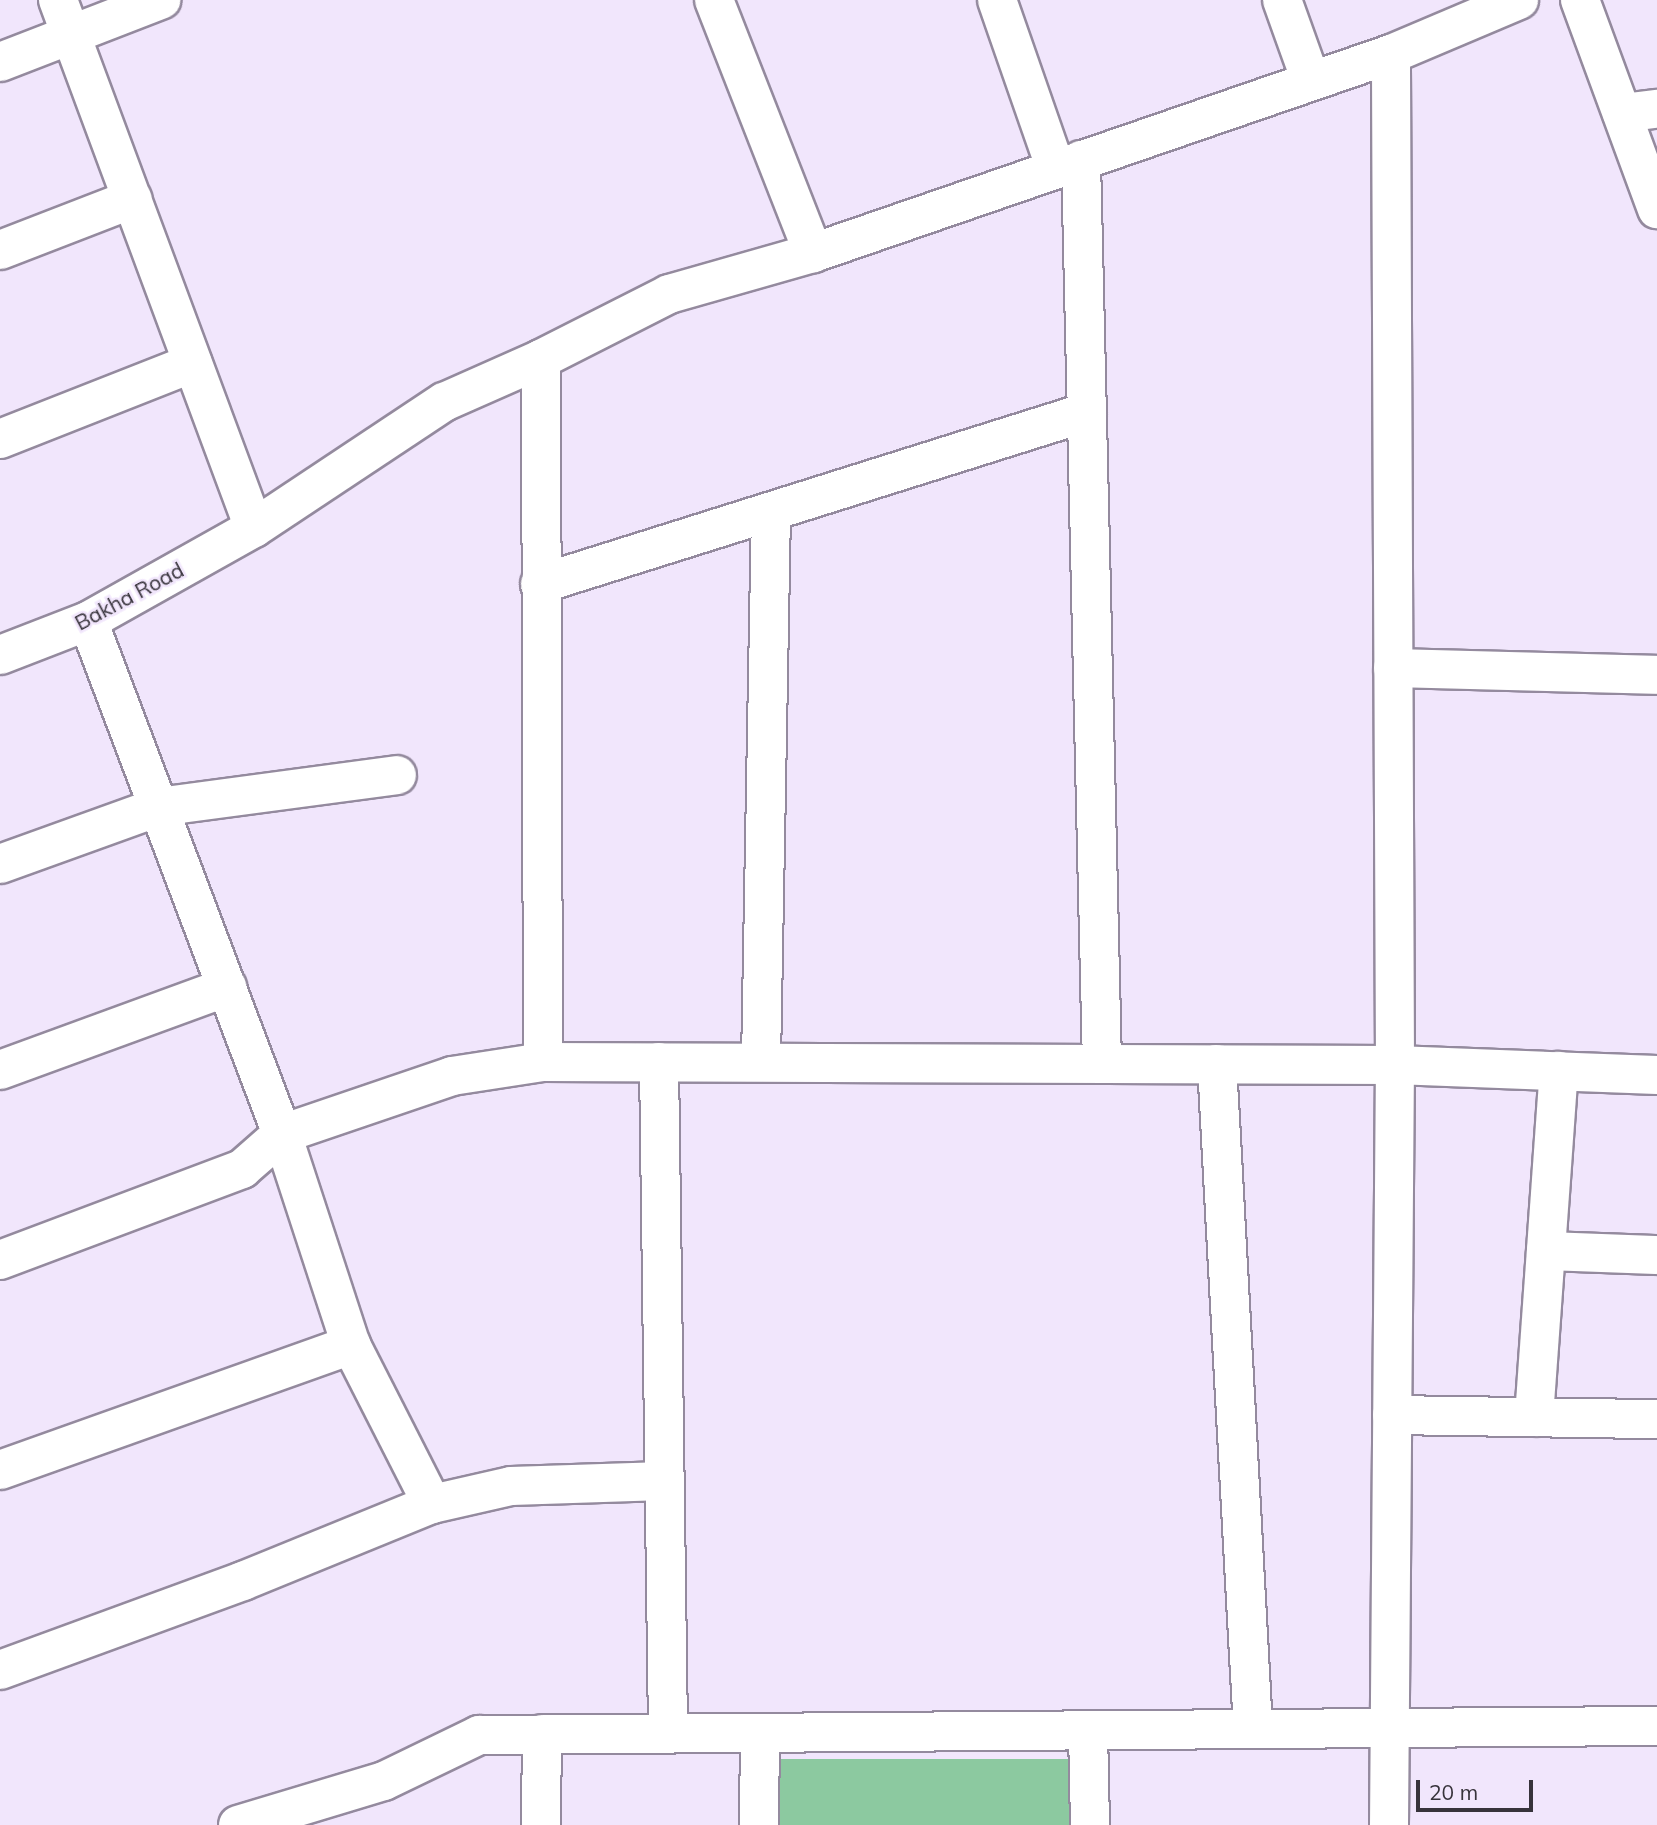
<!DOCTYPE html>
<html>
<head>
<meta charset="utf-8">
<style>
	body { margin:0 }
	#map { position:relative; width:1657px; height:1825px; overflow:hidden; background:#f1e6fc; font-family:Mulish,sans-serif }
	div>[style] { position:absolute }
	.green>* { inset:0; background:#8cc9a0; transform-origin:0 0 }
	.roads { filter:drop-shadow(2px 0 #948a9e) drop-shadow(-2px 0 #948a9e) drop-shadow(0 2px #948a9e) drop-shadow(0 -2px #948a9e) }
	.street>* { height:38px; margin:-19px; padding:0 19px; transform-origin:19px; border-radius:19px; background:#fff }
	.secondary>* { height:38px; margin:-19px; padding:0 19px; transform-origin:19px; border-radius:19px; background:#fff }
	span { translate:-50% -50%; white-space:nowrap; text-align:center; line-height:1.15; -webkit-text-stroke:5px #f1e6fc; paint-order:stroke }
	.street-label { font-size:21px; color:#37333b }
	.scale { position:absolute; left:1416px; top:1780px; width:117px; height:32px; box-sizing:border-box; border:4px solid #37333b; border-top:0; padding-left:9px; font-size:21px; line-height:24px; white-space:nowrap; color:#37333b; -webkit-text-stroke:5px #f1e6fc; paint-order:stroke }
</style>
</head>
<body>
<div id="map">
	<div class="green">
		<i style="left:1075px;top:1759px;width:66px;height:296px;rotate:90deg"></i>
	</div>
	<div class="roads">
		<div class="street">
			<i style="left:714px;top:0;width:272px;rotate:68.6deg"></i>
			<i style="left:997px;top:0;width:179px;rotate:70.8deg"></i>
			<i style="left:1282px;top:0;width:86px;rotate:70.3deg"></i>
			<i style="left:0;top:62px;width:173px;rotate:-21.1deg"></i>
			<i style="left:1622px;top:113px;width:35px;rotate:-7deg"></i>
			<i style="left:1081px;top:160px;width:903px;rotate:88.67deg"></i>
			<i style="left:0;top:250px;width:142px;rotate:-21.1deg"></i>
			<i style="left:541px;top:359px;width:703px;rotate:89.84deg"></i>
			<i style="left:0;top:439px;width:207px;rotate:-21.5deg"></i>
			<i style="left:540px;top:584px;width:573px;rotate:-17.46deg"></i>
			<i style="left:1393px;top:668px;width:264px;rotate:1.5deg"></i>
			<i style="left:0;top:864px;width:168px;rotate:-19.8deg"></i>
			<i style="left:158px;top:807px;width:241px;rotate:-7.6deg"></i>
			<i style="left:659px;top:1062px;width:672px;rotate:89.23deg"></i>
			<i style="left:761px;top:1062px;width:550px;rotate:-88.96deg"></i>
			<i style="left:1217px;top:1064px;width:666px;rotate:86.9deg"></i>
			<i style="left:0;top:1070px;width:242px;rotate:-20.1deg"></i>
			<i style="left:1546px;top:1251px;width:111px;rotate:2.1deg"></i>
			<i style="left:0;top:1260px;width:259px;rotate:-20.6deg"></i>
			<i style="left:242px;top:1169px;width:53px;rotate:-41.2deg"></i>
			<i style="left:282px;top:1134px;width:180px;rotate:-18.8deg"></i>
			<i style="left:452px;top:1076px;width:92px;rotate:-8.7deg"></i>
			<i style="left:543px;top:1062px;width:852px;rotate:0.2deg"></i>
			<i style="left:1395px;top:1065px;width:262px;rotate:2.2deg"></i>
			<i style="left:1392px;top:1415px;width:265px;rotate:0.9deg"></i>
			<i style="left:1534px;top:1417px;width:347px;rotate:-85.9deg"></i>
			<i style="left:0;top:1470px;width:373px;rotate:-19.6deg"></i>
			<i style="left:351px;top:1345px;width:222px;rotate:-108.1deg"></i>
			<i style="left:282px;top:1134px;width:548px;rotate:-110.71deg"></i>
			<i style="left:432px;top:1504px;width:81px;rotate:-12.8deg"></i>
			<i style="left:511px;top:1486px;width:153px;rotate:-1.9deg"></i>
			<i style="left:0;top:1670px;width:259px;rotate:-20.1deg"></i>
			<i style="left:243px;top:1581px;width:204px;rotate:-22.2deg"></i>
			<i style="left:432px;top:1504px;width:178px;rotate:-117deg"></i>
			<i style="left:1088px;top:1730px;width:95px;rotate:88.8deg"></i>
			<i style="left:541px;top:1825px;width:91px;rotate:-89.4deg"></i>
			<i style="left:759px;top:1825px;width:92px;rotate:-89.4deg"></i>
			<i style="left:1389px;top:1825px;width:760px;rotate:-89.55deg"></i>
			<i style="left:1395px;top:1065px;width:1011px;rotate:-90.23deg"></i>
		</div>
		<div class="secondary">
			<i style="left:58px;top:0;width:563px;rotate:69.63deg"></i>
			<i style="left:1580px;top:0;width:223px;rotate:69.8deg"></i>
			<i style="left:0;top:655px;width:94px;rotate:-21.1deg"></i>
			<i style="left:88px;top:621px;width:190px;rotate:-29.3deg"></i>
			<i style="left:254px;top:528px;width:228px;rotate:-33.6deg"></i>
			<i style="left:444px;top:402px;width:106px;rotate:-23.9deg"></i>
			<i style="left:541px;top:359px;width:144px;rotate:-26.9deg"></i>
			<i style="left:669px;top:294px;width:150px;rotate:-15.9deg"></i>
			<i style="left:813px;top:253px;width:611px;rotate:-19deg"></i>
			<i style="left:1391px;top:54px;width:139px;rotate:-22.9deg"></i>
			<i style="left:238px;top:1825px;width:152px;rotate:-16.8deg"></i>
			<i style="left:384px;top:1781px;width:106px;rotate:-25.8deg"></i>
			<i style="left:479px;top:1735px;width:1178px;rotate:-0.44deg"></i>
		</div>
	</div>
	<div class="street-label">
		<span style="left:129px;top:596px;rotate:-28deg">Bakha Road</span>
	</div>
	<div class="scale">20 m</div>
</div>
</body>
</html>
